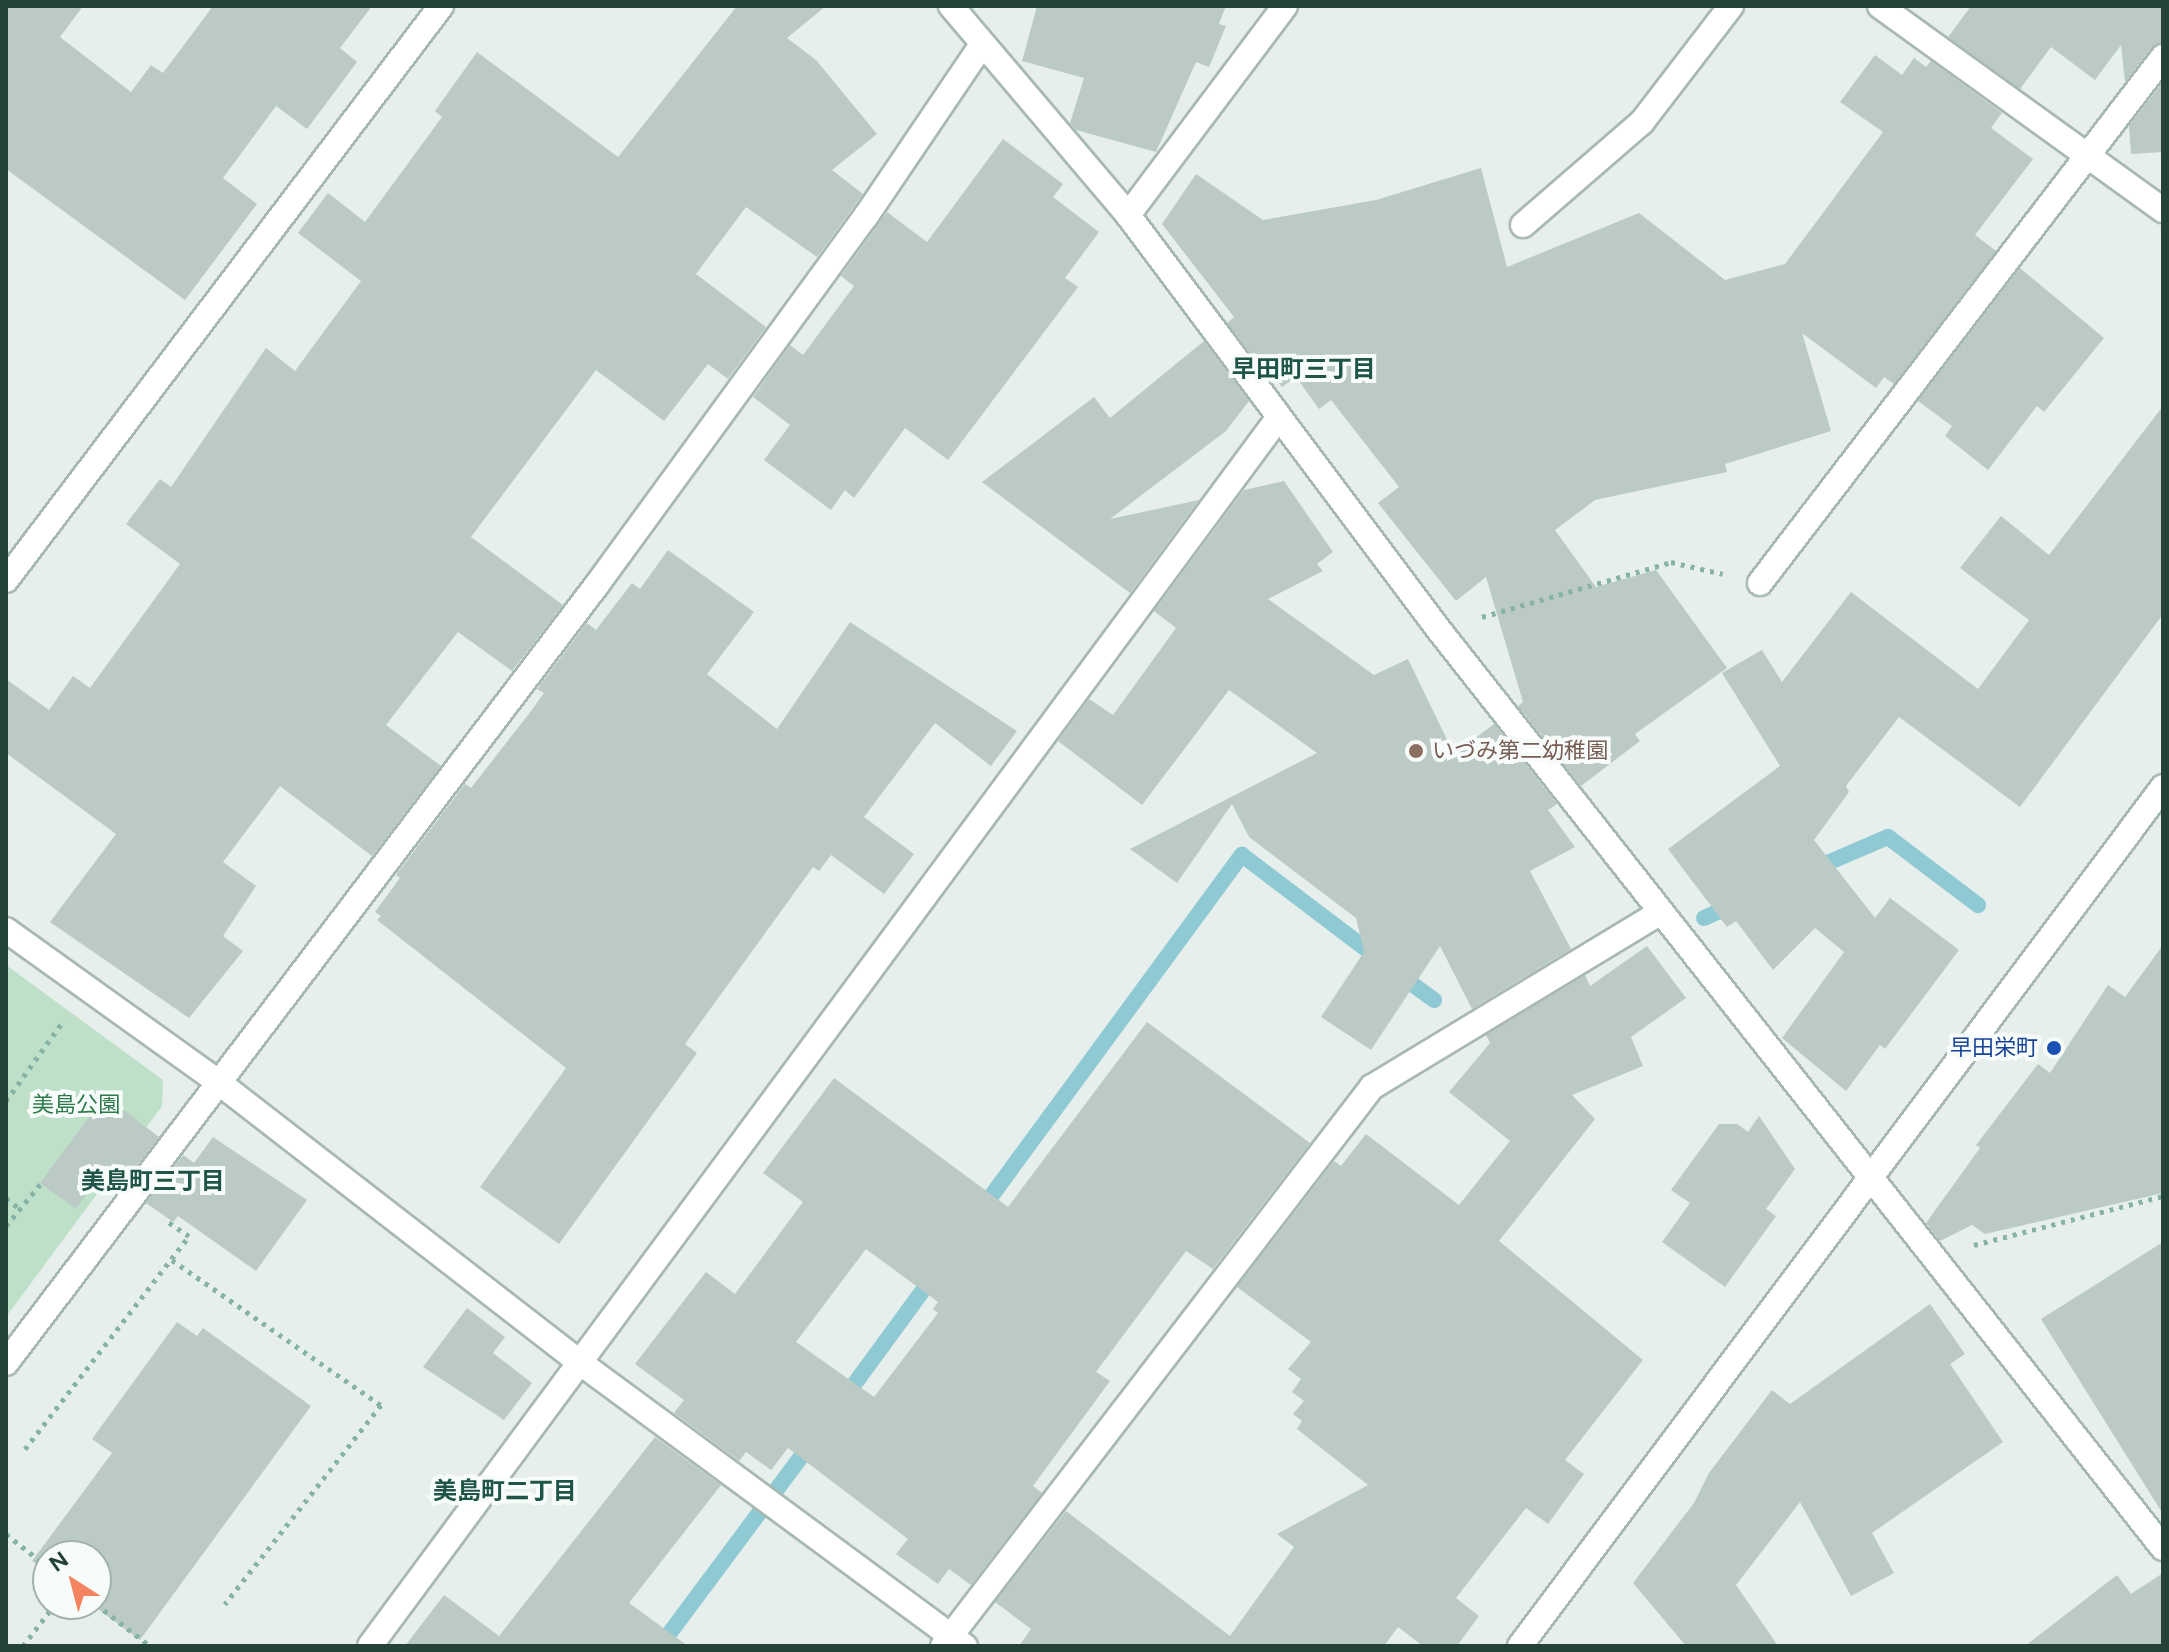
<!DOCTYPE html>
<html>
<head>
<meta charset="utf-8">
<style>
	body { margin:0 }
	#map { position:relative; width:2169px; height:1652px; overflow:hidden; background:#e6efeb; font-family:Figtree,"Noto Sans JP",sans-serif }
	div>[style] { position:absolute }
	.green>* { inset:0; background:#bfe0c8 }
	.stream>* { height:16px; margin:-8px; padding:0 8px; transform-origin:8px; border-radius:8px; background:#8ec9d4 }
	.building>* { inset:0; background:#bbcac4 }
	.path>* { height:5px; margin-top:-2.5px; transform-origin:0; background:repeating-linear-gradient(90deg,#86b3a5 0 4px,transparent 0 10px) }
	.roads { filter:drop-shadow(2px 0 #a8b8b2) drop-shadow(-2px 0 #a8b8b2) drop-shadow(0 2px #a8b8b2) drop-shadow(0 -2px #a8b8b2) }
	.street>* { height:24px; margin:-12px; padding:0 12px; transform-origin:12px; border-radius:12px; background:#fff }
	.secondary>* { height:24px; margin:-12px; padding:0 12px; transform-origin:12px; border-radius:12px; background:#fff }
	.dots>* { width:22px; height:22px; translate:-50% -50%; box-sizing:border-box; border:4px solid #f7fbf9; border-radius:50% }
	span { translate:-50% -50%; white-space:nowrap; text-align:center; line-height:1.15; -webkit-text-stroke:8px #f7fbf9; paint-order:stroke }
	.education-label { font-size:22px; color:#785e54 }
	.left { translate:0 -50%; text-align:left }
	.transit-label { font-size:22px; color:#164399 }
	.right { translate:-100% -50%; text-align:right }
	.park-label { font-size:22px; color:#2d7a4b }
	.neighbourhood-label { font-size:24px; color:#1f5548; font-weight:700 }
	.frame { position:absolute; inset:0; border:8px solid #24423a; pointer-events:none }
	.north { position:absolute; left:32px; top:1540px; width:80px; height:80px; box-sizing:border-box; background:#f7fbf9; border:2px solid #a3b1ad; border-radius:50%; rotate:324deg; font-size:22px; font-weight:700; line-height:32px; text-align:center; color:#24423a }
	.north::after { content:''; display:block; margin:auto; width:28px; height:36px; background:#f4845f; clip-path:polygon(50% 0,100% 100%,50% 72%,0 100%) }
</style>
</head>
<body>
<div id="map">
	<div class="green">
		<i style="clip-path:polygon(6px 965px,163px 1080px,162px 1106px,6px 1317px)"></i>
	</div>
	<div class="stream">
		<i style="left:1811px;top:870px;width:84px;rotate:-23.2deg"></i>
		<i style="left:1888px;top:837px;width:113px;rotate:37.1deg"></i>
		<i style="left:1704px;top:918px;width:34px;rotate:-24deg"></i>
		<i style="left:1397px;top:973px;width:46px;rotate:36.1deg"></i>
		<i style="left:981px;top:1210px;width:441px;rotate:-53.7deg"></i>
		<i style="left:1242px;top:855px;width:172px;rotate:37.2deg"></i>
		<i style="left:842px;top:1401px;width:157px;rotate:-53.8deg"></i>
		<i style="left:660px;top:1646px;width:254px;rotate:-53.3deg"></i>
	</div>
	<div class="building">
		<i style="clip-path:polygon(6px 6px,83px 6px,60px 37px,131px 92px,151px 65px,163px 73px,213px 6px,372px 6px,340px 48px,357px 62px,307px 129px,276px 106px,223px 178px,257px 204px,185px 300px,6px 169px)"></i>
		<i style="clip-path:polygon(737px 6px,826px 6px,787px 38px,816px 60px,877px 134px,832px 170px,863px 194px,817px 257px,746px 207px,696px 274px,766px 327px,728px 379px,708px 364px,664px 421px,596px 370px,471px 537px,563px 605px,512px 671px,458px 632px,386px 725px,441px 766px,372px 856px,280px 786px,223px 862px,256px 886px,223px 936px,243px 951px,189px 1018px,50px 922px,116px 834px,6px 753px,6px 679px,49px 710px,73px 676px,90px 688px,180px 564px,126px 524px,160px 479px,171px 487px,266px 348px,295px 371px,361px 281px,298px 233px,328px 193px,365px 222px,442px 117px,435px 111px,477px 52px,618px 157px)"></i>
		<i style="clip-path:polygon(1037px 6px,1226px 6px,1219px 24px,1226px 26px,1209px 67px,1196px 62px,1156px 152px,1076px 130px,1070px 123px,1084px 78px,1022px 61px)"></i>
		<i style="clip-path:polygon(1971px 6px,2163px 6px,2163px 42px,2151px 48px,2125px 82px,2121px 45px,2095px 80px,2051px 47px,2020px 89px,1948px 37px)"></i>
		<i style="clip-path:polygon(1875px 55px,1902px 75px,1914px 58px,1926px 67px,1931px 61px,2002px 113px,1991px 128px,2033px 159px,1975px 235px,1996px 251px,1894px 384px,1884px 377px,1876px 388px,1802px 333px,1831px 431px,1725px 464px,1727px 472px,1595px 500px,1555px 530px,1596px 587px,1656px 570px,1727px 668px,1635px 734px,1640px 741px,1581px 786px,1518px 706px,1523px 702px,1486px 577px,1456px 601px,1378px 503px,1399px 487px,1331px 400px,1319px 409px,1296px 377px,1282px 387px,1271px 372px,1268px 376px,1227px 323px,1234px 317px,1162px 224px,1196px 174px,1263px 220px,1376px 200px,1481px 168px,1507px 267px,1639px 213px,1725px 280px,1785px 264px,1883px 132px,1840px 102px)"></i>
		<i style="clip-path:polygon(2163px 82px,2163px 152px,2131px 154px,2129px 126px)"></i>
		<i style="clip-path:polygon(1003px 139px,1063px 184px,1053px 197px,1099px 232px,1065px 278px,1078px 287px,948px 460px,905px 428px,854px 498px,845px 490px,831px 510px,764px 460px,790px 425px,753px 397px,790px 345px,803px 355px,854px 286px,841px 276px,887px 212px,927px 242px)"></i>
		<i style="clip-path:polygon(2020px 268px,2104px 338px,2044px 412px,2037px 406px,1988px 470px,1945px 436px,1952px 426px,1918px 401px)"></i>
		<i style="clip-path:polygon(1204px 341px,1249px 401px,1226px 431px,1110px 519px,1199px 500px,1130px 593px,982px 482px,1094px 397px,1110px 418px)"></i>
		<i style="clip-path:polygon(2163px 406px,2163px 614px,2020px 807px,1899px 717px,1846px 786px,1849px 792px,1814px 840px,1875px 918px,1890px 898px,1959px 950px,1885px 1049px,1880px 1045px,1846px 1091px,1782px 1038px,1844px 952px,1815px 928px,1773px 970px,1736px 921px,1727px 927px,1668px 849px,1780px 766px,1722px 673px,1762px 650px,1782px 682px,1851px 592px,1978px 689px,2029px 620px,1960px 568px,2001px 516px,2049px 555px)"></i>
		<i style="clip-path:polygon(1284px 481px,1333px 552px,1317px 564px,1323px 571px,1268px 599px,1374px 675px,1408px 659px,1454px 754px,1494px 724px,1557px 804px,1548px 810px,1575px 847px,1530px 871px,1571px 949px,1472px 1009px,1440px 946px,1371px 1050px,1321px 1017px,1364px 952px,1356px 918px,1249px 837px,1232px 804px,1177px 883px,1130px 849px,1317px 753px,1229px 690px,1142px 805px,1058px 741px,1089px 699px,1113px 715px,1176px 628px,1154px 611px,1244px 490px)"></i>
		<i style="clip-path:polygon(668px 550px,754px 612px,707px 674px,777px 729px,850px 622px,1017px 731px,991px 766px,935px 723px,864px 817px,914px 854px,884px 894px,831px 855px,819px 871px,813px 867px,685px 1044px,697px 1053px,559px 1244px,480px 1187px,566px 1068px,377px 920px,381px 916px,375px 912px,400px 878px,396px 875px,465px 784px,471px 788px,528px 715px,544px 693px,537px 689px,587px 623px,596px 630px,632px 583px,640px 589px)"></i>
		<i style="clip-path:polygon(2163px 945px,2163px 1193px,1985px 1234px,1972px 1225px,1940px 1241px,1926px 1223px,1980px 1148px,1976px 1145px,2038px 1064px,2050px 1073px,2108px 985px,2125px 997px)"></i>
		<i style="clip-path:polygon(1647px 946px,1686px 998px,1631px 1037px,1643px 1066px,1572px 1095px,1595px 1119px,1499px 1241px,1643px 1360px,1565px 1460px,1584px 1474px,1548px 1524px,1526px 1508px,1456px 1598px,1479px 1616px,1457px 1646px,1423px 1646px,1398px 1627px,1384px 1646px,1019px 1646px,1031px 1629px,995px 1602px,1066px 1511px,1230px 1636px,1294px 1547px,1277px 1534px,1368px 1485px,1297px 1429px,1302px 1421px,1293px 1414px,1304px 1401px,1292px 1392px,1301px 1379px,1288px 1369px,1311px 1342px,1237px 1287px,1334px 1161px,1341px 1166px,1366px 1134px,1459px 1205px,1510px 1141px,1449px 1092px,1490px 1043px,1486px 1035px,1585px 975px,1590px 986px)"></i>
		<i style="clip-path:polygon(evenodd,1147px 1022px,1310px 1143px,1213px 1269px,1186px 1251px,1096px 1372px,1110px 1381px,1033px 1486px,1042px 1493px,971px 1585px,949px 1569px,938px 1584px,896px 1554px,908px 1539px,788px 1448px,771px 1470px,746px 1452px,739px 1461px,674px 1413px,684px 1400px,635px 1364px,706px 1272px,735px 1294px,803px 1202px,763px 1173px,834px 1078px,1008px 1207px,1147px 1022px,866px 1249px,938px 1302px,933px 1309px,938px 1313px,874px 1397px,796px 1342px,866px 1249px)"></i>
		<i style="clip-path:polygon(105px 1096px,159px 1137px,122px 1185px,103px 1172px,76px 1209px,40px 1183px)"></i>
		<i style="clip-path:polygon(1759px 1116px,1795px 1169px,1766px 1209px,1776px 1216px,1725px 1287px,1662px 1242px,1690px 1203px,1671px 1190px,1719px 1124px,1737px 1124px,1748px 1132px)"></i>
		<i style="clip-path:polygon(213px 1137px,307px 1200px,256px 1271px,178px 1216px,173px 1222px,146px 1203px,183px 1155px,194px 1163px)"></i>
		<i style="clip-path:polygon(2163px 1242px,2163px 1514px,2041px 1319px)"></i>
		<i style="clip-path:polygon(1930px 1304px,1965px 1354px,1950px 1364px,2003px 1442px,1872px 1533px,1894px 1573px,1851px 1596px,1800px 1502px,1736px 1585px,1778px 1646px,1686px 1646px,1633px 1583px,1694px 1503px,1709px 1473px,1772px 1390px,1790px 1404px)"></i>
		<i style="clip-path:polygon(467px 1308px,505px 1337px,493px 1353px,532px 1383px,504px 1420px,423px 1367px)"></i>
		<i style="clip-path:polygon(177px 1322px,197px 1336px,203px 1328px,311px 1406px,140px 1640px,91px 1604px,96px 1604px,96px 1556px,48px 1556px,48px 1573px,32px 1561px,112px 1453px,92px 1439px)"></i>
		<i style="clip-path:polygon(655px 1437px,721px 1485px,629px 1603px,688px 1646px,405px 1646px,444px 1595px,499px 1636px)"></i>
		<i style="clip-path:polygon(2163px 1573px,2163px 1646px,2025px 1646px,2117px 1575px,2131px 1594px)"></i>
	</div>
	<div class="path">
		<i style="left:1482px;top:617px;width:197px;rotate:-16.2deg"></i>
		<i style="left:1671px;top:562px;width:53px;rotate:13deg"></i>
		<i style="left:6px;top:1101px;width:100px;rotate:-54.4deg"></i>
		<i style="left:6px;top:1198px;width:18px;rotate:38deg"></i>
		<i style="left:6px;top:1226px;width:58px;rotate:-50.6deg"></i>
		<i style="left:1974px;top:1245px;width:195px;rotate:-14.5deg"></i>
		<i style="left:172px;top:1260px;width:254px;rotate:34.8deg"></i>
		<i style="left:381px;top:1405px;width:253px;rotate:128.1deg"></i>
		<i style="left:25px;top:1449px;width:269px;rotate:-52.4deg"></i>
		<i style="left:189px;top:1236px;width:30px;rotate:-146deg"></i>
		<i style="left:6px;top:1534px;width:53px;rotate:38.2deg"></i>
		<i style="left:96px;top:1604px;width:68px;rotate:37.9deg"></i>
		<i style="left:23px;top:1646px;width:53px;rotate:-52.7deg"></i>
	</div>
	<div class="roads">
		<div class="street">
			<i style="left:951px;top:6px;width:274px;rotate:49.7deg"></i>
			<i style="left:1128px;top:215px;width:519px;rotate:53.15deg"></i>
			<i style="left:1439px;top:630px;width:1169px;rotate:51.74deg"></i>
			<i style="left:1880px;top:6px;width:349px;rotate:35.8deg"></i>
			<i style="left:1128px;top:215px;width:261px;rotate:-53.1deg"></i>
			<i style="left:1523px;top:225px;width:157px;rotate:-40.9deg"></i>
			<i style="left:1642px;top:122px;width:146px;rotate:-52.5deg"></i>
			<i style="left:6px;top:580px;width:720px;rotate:-52.84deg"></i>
			<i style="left:1760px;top:583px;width:663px;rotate:-52.54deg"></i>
			<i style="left:6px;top:930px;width:259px;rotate:35.6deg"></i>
			<i style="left:217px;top:1081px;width:462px;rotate:37.8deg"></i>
			<i style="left:582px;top:1364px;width:476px;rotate:36.4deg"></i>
			<i style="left:6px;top:1363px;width:976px;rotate:-52.79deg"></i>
			<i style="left:596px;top:586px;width:458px;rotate:-53.9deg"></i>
			<i style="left:866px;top:216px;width:205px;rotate:-55.9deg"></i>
			<i style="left:370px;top:1646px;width:1525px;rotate:-53.51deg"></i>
			<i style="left:943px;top:1646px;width:705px;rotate:-52.5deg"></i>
			<i style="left:1372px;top:1087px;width:336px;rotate:-31.2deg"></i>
		</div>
		<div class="secondary">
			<i style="left:1520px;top:1646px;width:1073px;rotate:-53.18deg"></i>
		</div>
	</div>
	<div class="dots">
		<i style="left:1416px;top:751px;background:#8d6e63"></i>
		<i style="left:2054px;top:1048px;background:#1a4fb4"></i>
	</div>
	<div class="education-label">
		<span class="left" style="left:1432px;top:751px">いづみ第二幼稚園</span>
	</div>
	<div class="transit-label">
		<span class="right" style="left:2038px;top:1048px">早田栄町</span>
	</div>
	<div class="park-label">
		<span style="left:76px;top:1105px">美島公園</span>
	</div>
	<div class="neighbourhood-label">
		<span style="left:1304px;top:369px">早田町三丁目</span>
		<span style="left:153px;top:1181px">美島町三丁目</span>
		<span style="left:505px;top:1491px">美島町二丁目</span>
	</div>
	<div class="frame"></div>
	<div class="north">N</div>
</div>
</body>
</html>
